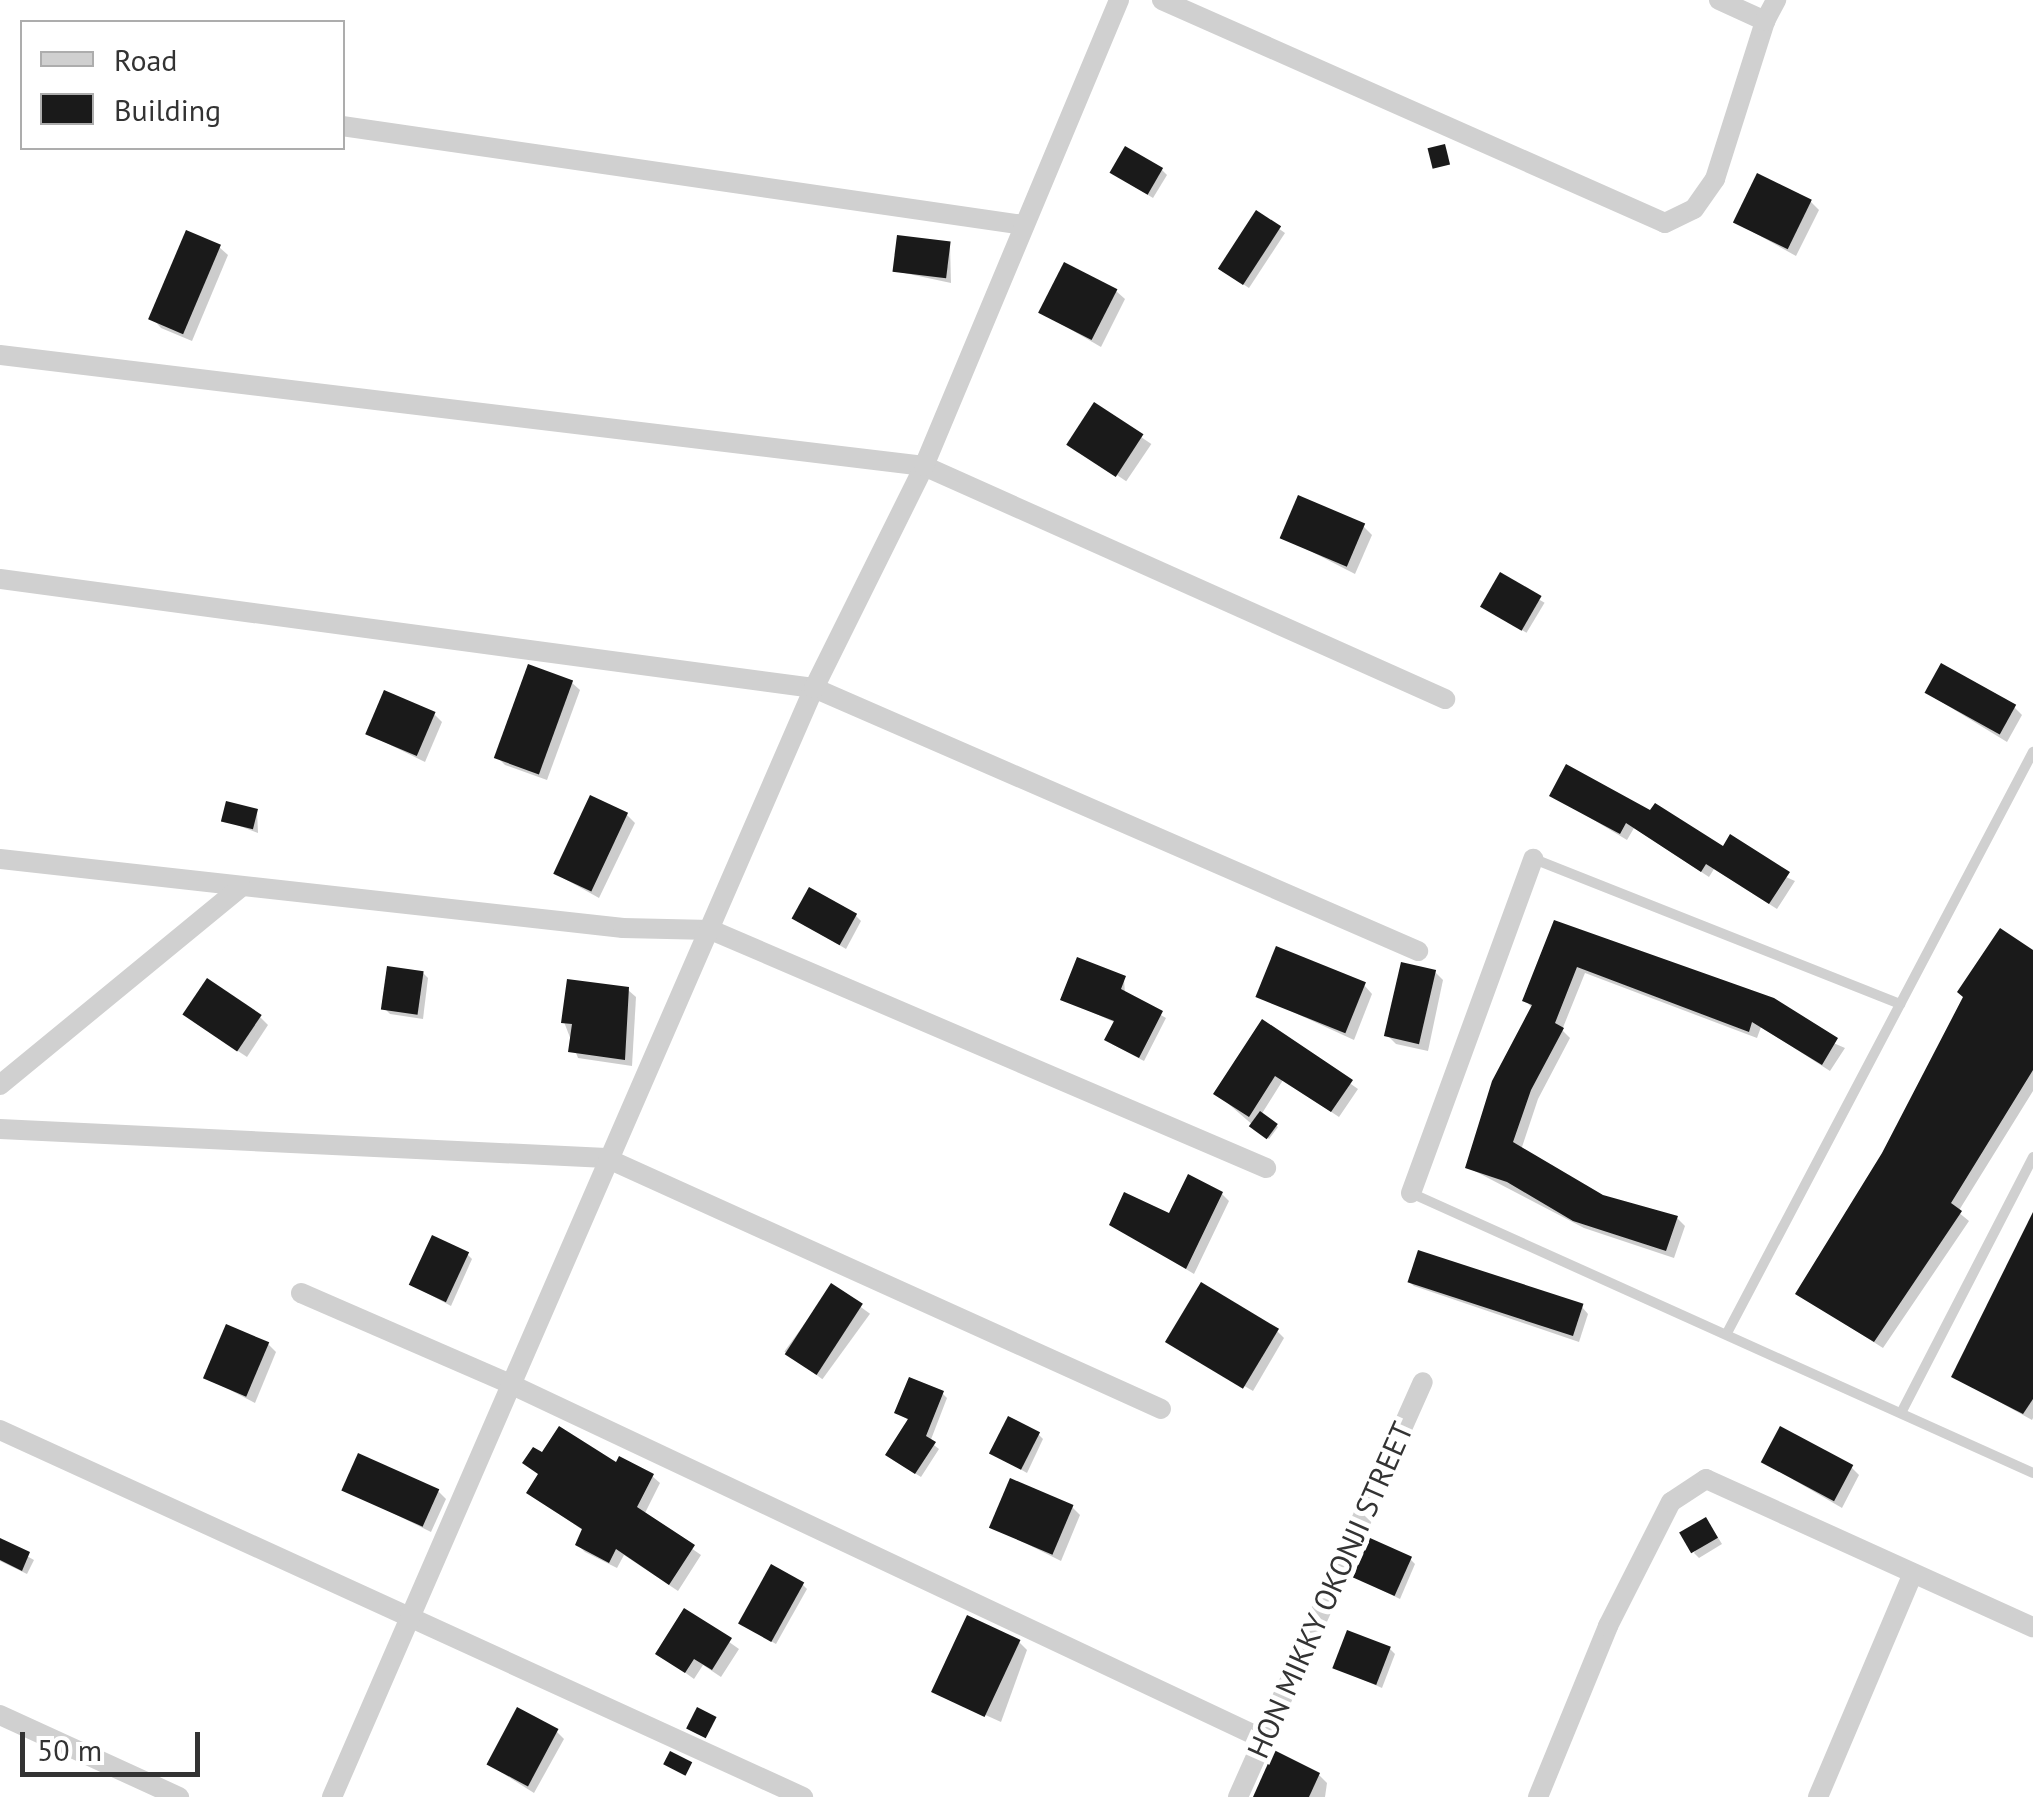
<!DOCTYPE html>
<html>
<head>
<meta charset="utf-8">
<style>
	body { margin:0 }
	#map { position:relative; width:2033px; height:1797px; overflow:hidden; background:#fff; font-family:"PT Sans",sans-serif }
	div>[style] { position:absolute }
	.shadow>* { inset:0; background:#0003; transform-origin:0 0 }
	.building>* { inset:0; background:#1a1a1a; transform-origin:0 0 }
	.lane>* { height:10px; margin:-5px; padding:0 5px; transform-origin:5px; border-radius:5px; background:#d0d0d0 }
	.street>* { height:20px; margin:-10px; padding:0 10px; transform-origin:10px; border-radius:10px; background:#d0d0d0 }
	span { translate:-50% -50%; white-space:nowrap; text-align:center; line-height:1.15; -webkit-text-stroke:10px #fff; paint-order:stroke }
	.street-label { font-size:30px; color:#333 }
	.legend { position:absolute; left:20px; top:20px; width:325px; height:130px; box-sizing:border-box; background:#fff; border:2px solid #adadad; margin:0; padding:12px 18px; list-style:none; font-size:30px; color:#333 }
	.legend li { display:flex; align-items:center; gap:20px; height:50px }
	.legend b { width:50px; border:2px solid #adadad }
	.scale { position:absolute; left:20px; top:1732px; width:180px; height:45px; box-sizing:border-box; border:5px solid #333; border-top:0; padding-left:12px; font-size:30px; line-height:35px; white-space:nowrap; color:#333; -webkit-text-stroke:8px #fff; paint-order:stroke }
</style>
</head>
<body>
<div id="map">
	<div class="shadow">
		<i style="clip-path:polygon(1162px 170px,1167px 175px,1153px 198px,1112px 173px)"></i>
		<i style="clip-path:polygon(1811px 202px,1819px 210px,1796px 256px,1735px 222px)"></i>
		<i style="clip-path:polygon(1257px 213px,1285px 233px,1249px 288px,1226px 273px)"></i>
		<i style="clip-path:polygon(950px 245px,951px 283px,895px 271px)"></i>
		<i style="clip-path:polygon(219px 247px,228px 255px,192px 341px,161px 328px,153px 319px)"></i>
		<i style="clip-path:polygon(1116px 291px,1125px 299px,1101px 347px,1042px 313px)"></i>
		<i style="left:1095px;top:406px;width:68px;height:45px;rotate:34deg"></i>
		<i style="clip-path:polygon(1363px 526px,1372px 535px,1355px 574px,1283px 537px)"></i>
		<i style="left:1500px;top:576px;width:52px;height:35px;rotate:31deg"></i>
		<i style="clip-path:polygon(571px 682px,580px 690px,547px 780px,505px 765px,497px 757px)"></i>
		<i style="clip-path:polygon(1927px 693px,2014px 707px,2022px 715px,2007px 742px)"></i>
		<i style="clip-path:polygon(434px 714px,442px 722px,425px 762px,368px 734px)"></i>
		<i style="clip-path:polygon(1552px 795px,1723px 849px,1795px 881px,1777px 909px,1714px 869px,1709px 877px,1634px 828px,1627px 840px)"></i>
		<i style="clip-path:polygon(257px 811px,258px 833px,224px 820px)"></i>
		<i style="clip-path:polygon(627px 815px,635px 823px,599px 898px,556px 874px)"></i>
		<i style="clip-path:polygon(856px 916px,861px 921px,846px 949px,795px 919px)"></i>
		<i style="clip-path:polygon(1555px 923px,1845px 1048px,1830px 1071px,1761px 1027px,1757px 1038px,1585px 973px,1562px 1030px,1570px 1038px,1538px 1099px,1521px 1150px,1602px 1197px,1677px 1218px,1685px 1226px,1674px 1258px,1584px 1228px,1467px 1167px,1533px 1009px,1525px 1000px)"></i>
		<i style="clip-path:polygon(2033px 952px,2033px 1091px,1958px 1212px,1969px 1221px,1883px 1348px,1798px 1294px)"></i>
		<i style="clip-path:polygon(1435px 972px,1443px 980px,1428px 1051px,1396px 1044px,1388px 1036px)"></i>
		<i style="clip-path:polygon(423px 973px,428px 978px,423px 1019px,390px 1014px,385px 1009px)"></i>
		<i style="clip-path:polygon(1124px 979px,1125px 994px,1166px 1018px,1144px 1061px,1112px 1044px,1116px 1023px,1063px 999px)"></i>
		<i style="clip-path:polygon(1364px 985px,1372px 994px,1354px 1040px,1258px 996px)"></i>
		<i style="clip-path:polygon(628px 990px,636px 997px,632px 1066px,578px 1058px,564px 1022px)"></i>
		<i style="clip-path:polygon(260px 1017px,268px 1025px,247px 1057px,194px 1022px)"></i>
		<i style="clip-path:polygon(1263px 1022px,1358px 1089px,1339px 1117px,1283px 1080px,1261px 1115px,1278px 1127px,1269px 1139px,1217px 1094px)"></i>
		<i style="clip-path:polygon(1222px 1194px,1229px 1201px,1194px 1274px,1112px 1224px,1170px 1216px)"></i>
		<i style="clip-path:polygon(2033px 1228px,2033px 1418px,2032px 1420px,1954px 1377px)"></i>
		<i style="clip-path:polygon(1419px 1253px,1582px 1307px,1588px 1314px,1579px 1342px,1414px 1286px,1409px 1282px)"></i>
		<i style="clip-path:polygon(467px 1254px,472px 1259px,451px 1306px,412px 1285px)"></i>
		<i style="left:832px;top:1286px;width:47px;height:81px;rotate:36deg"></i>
		<i style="clip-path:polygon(1277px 1331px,1284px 1338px,1253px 1391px,1171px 1343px)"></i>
		<i style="clip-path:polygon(268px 1344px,276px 1352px,255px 1403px,207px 1378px)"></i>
		<i style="clip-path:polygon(942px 1393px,947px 1398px,930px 1442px,939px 1449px,921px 1477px,893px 1460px,910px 1421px,897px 1413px)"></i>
		<i style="clip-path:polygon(1038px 1434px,1043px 1439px,1027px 1473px,992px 1453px)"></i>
		<i style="clip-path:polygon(542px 1456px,652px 1476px,660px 1483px,644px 1515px,701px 1555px,678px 1591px,624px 1555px,617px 1568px,585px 1552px,578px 1545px,584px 1531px,529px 1493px,540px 1475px,525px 1463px)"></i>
		<i style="clip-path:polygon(1763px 1462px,1851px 1467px,1859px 1475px,1842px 1508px)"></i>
		<i style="clip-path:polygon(344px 1489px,438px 1491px,446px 1499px,431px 1532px)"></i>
		<i style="clip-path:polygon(1072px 1507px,1080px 1515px,1061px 1561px,993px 1527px)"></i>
		<i style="clip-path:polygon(1710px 1525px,1722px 1544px,1699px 1558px,1694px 1553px)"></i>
		<i style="clip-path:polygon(0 1541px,34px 1560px,27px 1574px,0 1561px)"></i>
		<i style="clip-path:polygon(1410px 1559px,1415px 1564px,1400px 1599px,1355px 1577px)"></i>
		<i style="clip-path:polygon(802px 1584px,807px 1589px,776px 1644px,746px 1627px)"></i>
		<i style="clip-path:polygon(685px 1611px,739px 1649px,721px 1677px,703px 1665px,694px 1679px,658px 1653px)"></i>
		<i style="clip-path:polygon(1019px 1642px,1027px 1650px,1001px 1722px,941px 1695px)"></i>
		<i style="clip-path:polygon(1390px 1649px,1395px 1654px,1382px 1688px,1336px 1668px)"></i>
		<i style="clip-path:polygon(556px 1731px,564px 1739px,534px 1793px,488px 1764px)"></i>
		<i style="clip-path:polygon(1319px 1775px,1327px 1783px,1325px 1797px,1259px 1797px)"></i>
	</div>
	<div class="building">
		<i style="left:1445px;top:144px;width:21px;height:18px;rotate:76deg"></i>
		<i style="left:1125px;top:146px;width:44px;height:31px;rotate:30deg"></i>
		<i style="left:1757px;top:173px;width:61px;height:55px;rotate:26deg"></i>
		<i style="left:1256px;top:210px;width:30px;height:70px;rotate:33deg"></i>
		<i style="left:186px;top:230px;width:38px;height:97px;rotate:23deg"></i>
		<i style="left:897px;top:235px;width:54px;height:37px;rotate:7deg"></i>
		<i style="left:1064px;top:262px;width:60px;height:57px;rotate:27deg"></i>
		<i style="left:1094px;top:402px;width:59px;height:51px;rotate:33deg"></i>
		<i style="left:1298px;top:495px;width:73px;height:47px;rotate:23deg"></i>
		<i style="left:1500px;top:572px;width:48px;height:40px;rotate:30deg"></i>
		<i style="left:1941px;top:663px;width:86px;height:34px;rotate:29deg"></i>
		<i style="left:528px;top:664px;width:48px;height:100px;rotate:20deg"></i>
		<i style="left:384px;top:690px;width:56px;height:48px;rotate:23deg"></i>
		<i style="clip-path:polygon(1566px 764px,1650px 810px,1655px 803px,1723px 846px,1730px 834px,1790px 872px,1769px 904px,1706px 864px,1701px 872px,1626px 823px,1620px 834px,1549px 796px)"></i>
		<i style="left:590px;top:795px;width:42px;height:87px;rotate:25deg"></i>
		<i style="left:226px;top:801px;width:33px;height:21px;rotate:14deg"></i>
		<i style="left:809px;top:887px;width:55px;height:36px;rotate:29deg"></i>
		<i style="clip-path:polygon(1554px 920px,1774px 998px,1838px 1038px,1822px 1065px,1752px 1022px,1749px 1032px,1577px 967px,1555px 1023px,1564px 1028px,1531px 1090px,1513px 1142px,1603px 1195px,1678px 1216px,1666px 1251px,1573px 1221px,1507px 1182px,1465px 1168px,1492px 1081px,1532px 1005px,1522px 1001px)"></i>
		<i style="clip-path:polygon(2000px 928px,2033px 950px,2033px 1070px,1951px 1203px,1962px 1211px,1874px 1342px,1795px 1294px,1882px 1153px,1963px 997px,1957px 992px)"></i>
		<i style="left:1276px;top:946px;width:97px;height:55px;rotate:22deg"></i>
		<i style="clip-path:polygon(1077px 957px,1126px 976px,1121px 989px,1163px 1011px,1139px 1058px,1104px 1040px,1114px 1021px,1060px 1000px)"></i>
		<i style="left:1401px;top:962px;width:36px;height:76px;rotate:13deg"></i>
		<i style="left:387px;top:966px;width:37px;height:44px;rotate:8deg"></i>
		<i style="left:207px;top:978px;width:66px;height:44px;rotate:34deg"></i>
		<i style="clip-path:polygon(567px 979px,629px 987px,625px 1060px,568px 1052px,572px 1024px,561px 1023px)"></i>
		<i style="clip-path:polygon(1262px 1019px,1353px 1080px,1331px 1112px,1275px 1076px,1249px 1117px,1213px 1094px)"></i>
		<i style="left:1260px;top:1111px;width:22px;height:19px;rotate:36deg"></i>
		<i style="clip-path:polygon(1188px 1174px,1223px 1192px,1186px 1269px,1109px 1225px,1124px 1192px,1169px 1213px)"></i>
		<i style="clip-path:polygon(2033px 1212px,2033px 1399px,2023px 1414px,1951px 1377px)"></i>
		<i style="left:432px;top:1235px;width:41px;height:55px;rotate:25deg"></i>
		<i style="left:1418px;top:1250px;width:174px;height:34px;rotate:18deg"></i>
		<i style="left:1201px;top:1282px;width:91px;height:70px;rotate:31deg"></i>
		<i style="left:831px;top:1283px;width:38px;height:85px;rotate:33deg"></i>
		<i style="left:226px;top:1324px;width:47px;height:59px;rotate:23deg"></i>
		<i style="clip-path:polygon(909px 1377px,944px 1391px,926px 1436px,936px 1442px,915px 1474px,885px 1455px,908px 1419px,894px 1413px)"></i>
		<i style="left:1008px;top:1416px;width:36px;height:42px;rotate:27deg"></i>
		<i style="clip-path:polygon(559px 1426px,616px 1462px,619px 1456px,654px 1474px,637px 1507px,695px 1545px,669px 1585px,616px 1549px,609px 1563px,575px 1545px,582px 1529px,526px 1493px,538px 1474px,522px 1463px,533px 1447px,542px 1452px)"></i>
		<i style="left:1780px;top:1426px;width:83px;height:41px;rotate:28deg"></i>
		<i style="left:358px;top:1453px;width:89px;height:41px;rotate:24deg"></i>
		<i style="left:1010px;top:1478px;width:69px;height:54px;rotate:23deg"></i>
		<i style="left:1706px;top:1517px;width:24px;height:31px;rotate:60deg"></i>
		<i style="clip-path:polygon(0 1538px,30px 1552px,22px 1571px,0 1560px)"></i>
		<i style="left:1370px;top:1538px;width:46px;height:43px;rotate:24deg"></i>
		<i style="left:771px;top:1564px;width:38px;height:68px;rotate:29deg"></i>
		<i style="clip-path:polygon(684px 1608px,732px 1638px,712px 1670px,694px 1659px,685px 1673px,655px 1654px)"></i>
		<i style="left:967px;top:1615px;width:59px;height:85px;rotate:25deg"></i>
		<i style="left:1347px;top:1630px;width:47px;height:41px;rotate:21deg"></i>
		<i style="left:517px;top:1707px;width:47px;height:65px;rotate:28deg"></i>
		<i style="left:697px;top:1707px;width:22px;height:24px;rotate:27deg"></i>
		<i style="clip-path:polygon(1274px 1750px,1320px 1773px,1309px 1797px,1253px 1797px)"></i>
		<i style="left:670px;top:1751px;width:25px;height:15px;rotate:27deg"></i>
	</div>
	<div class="lane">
		<i style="left:1534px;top:859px;width:394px;rotate:21.6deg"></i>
		<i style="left:1411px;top:1193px;width:682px;rotate:24.24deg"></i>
		<i style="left:1727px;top:1333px;width:657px;rotate:-62.23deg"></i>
		<i style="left:1901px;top:1413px;width:288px;rotate:-62.7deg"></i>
	</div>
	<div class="street">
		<i style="left:1162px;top:0;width:550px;rotate:23.91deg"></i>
		<i style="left:1665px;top:223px;width:32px;rotate:-26deg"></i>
		<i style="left:1694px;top:209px;width:37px;rotate:-55deg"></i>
		<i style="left:1715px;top:179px;width:166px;rotate:-72.4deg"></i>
		<i style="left:1719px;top:0;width:51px;rotate:24.5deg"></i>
		<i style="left:1765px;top:21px;width:24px;rotate:-62deg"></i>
		<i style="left:342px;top:126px;width:688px;rotate:8.27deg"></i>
		<i style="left:0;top:355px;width:931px;rotate:6.85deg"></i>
		<i style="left:924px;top:466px;width:571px;rotate:24.09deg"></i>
		<i style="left:0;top:579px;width:821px;rotate:7.63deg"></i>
		<i style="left:814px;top:688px;width:659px;rotate:23.53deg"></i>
		<i style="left:0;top:859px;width:627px;rotate:6.32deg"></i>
		<i style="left:623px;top:928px;width:88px;rotate:1.3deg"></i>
		<i style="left:711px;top:930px;width:604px;rotate:23.21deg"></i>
		<i style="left:0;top:1085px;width:312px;rotate:-39.4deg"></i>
		<i style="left:0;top:1129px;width:607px;rotate:2.74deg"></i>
		<i style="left:606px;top:1158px;width:609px;rotate:24.33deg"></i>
		<i style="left:1411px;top:1193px;width:356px;rotate:-69.9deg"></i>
		<i style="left:301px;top:1293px;width:228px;rotate:23.5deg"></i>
		<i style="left:510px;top:1384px;width:832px;rotate:25.24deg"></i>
		<i style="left:0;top:1430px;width:883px;rotate:24.56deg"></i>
		<i style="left:0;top:1715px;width:197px;rotate:24.6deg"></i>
		<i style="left:332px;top:1797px;width:1209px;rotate:-66.51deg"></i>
		<i style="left:814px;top:688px;width:248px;rotate:-63.6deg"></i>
		<i style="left:924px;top:466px;width:505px;rotate:-67.29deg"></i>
		<i style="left:1238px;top:1797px;width:454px;rotate:-66deg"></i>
		<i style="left:1538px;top:1797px;width:185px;rotate:-67.7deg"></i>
		<i style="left:1608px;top:1626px;width:139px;rotate:-63.1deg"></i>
		<i style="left:1671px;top:1502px;width:42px;rotate:-33.3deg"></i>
		<i style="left:1706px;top:1479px;width:359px;rotate:24.4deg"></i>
		<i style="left:1818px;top:1797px;width:240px;rotate:-67deg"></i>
	</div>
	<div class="street-label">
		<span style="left:1330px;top:1590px;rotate:-66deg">HON MIKKY OKONJI STREET</span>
	</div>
	<ul class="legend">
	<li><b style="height:12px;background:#d0d0d0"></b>Road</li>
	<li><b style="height:28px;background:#1a1a1a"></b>Building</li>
	</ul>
	<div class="scale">50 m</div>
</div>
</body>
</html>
